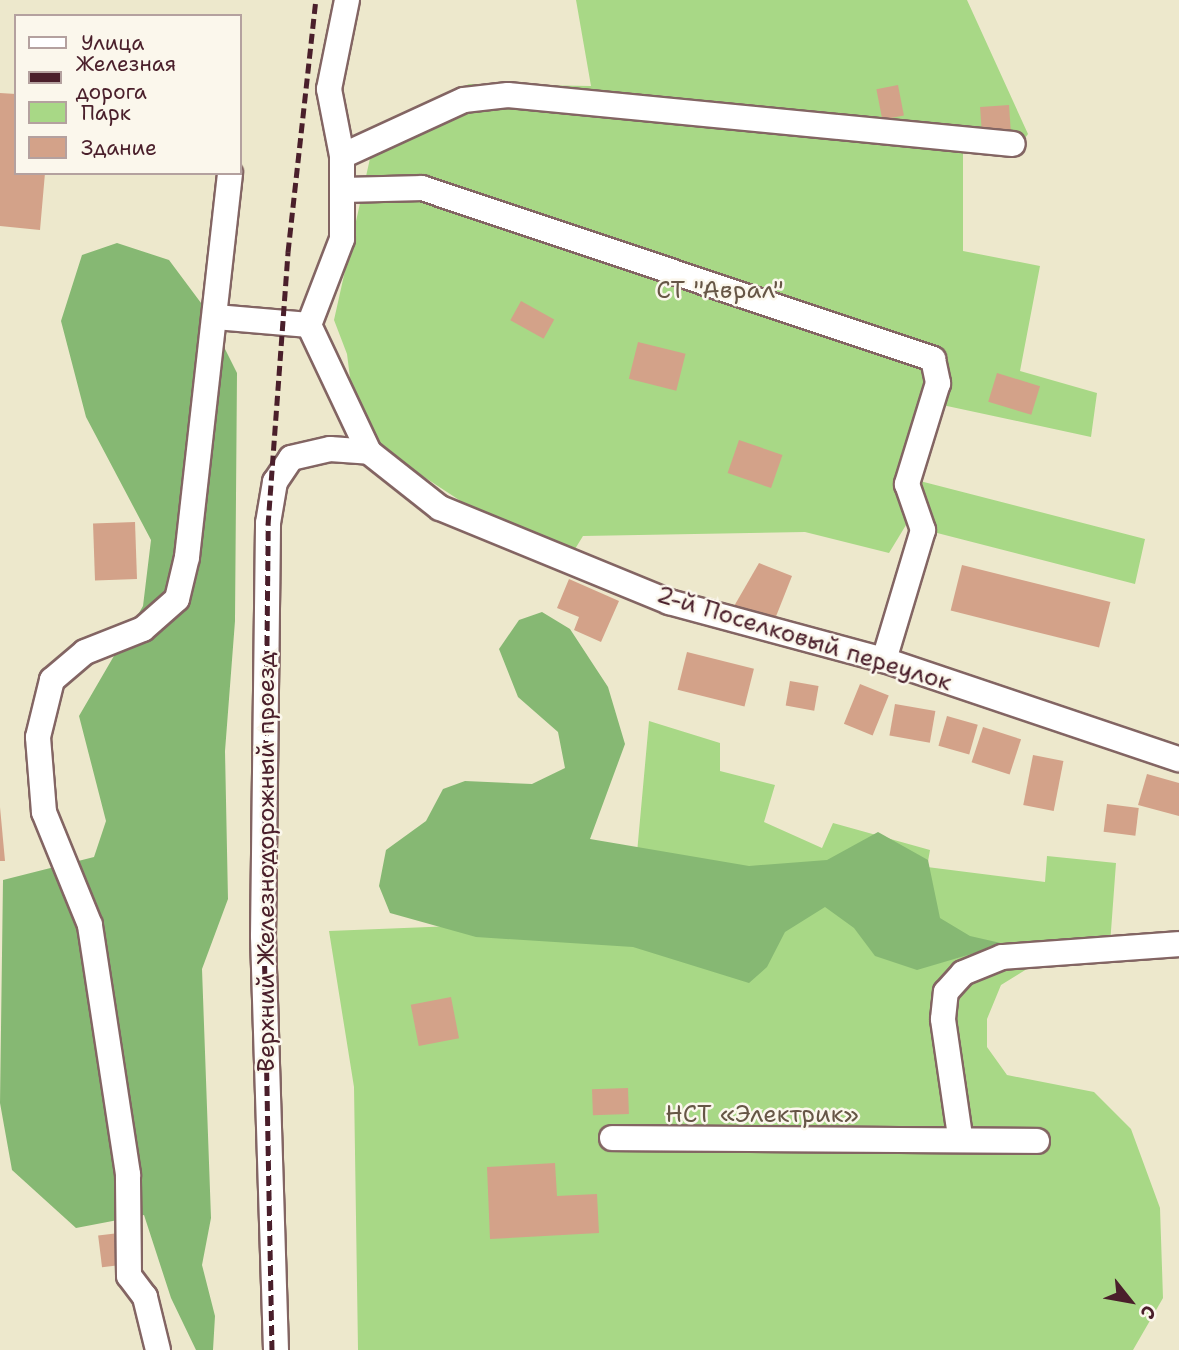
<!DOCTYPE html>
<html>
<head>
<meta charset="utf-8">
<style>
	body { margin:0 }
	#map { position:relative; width:1179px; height:1350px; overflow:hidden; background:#ede8cc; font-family:"Shantell Sans",sans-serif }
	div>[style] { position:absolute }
	.green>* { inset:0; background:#a8d886 }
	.forest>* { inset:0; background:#86b873 }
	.building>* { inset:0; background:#d3a289; transform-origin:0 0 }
	.roads { filter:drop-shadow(2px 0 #836563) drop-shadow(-2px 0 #836563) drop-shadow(0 2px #836563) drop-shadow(0 -2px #836563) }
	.street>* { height:24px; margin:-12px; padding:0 12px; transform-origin:12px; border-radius:12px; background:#fff }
	.rail>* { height:5px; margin-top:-2.5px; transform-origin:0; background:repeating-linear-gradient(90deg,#4a1f2b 0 10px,transparent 0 15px) }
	span { translate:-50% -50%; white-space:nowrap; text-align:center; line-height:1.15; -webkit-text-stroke:5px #fbf7ec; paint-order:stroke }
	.park-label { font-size:24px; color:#665646 }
	.street-label { font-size:24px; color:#4a1f2b }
	.legend { position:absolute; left:14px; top:14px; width:228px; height:161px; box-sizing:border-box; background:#fbf7ec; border:2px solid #b4a19f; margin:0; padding:9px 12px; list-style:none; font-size:21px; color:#4a1f2b }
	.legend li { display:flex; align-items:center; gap:14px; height:35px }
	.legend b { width:35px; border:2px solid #b4a19f }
	.north { position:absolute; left:1095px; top:1266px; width:70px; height:70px; -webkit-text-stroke:5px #fbf7ec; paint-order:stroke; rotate:121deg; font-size:19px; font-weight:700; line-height:28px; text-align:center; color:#4a1f2b }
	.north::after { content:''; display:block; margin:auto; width:24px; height:32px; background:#4a1f2b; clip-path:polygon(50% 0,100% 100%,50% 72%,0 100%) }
</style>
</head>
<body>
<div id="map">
	<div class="green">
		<i style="clip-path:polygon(576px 0,967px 0,1028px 134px,1023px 141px,963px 139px,963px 251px,1040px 266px,1020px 371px,1097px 393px,1091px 437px,933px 403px,916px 480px,1145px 539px,1135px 584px,906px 525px,889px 553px,805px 532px,583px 536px,575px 549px,479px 513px,357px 433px,347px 354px,334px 320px,377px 127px,469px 84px,591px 86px)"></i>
		<i style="clip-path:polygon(649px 721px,720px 743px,720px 771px,775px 785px,764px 822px,822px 848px,833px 823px,930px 850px,927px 867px,1045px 882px,1047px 856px,1116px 863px,1109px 958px,1030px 967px,1001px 985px,987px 1019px,987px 1047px,1007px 1075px,1094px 1092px,1131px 1129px,1160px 1208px,1163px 1298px,1133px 1350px,358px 1350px,354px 1087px,329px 931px,631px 919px)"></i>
	</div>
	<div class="forest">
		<i style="clip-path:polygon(117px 243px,169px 260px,204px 307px,237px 373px,235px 621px,225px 751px,228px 899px,202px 969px,211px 1218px,202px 1265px,215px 1316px,213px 1350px,196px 1350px,171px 1298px,144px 1215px,76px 1228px,12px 1170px,0 1103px,3px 880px,94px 857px,106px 821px,79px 716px,143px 606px,151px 540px,86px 417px,61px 321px,82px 255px)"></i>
		<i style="clip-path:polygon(542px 612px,570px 629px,608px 687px,625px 744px,590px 839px,749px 866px,827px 860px,878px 832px,928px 860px,940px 918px,970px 936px,1005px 944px,917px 970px,875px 956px,854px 928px,825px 907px,785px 932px,767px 967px,749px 983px,633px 947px,476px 937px,390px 913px,379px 886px,386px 850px,426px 821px,443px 789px,465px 781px,532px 784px,565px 768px,558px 732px,518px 697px,499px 649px,519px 620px)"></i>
	</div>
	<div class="building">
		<i style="left:898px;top:85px;width:31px;height:22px;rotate:79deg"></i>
		<i style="clip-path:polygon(0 93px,16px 94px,16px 173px,45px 173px,40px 230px,0 226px)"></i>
		<i style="left:1009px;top:105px;width:27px;height:29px;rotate:86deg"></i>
		<i style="left:521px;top:301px;width:38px;height:22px;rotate:29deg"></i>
		<i style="left:638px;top:342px;width:49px;height:38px;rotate:14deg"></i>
		<i style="left:997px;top:373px;width:45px;height:30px;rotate:17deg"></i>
		<i style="left:739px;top:440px;width:46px;height:35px;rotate:19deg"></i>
		<i style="left:135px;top:522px;width:57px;height:42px;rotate:88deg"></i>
		<i style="clip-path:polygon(759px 563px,792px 576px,773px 624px,733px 608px)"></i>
		<i style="left:962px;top:565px;width:153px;height:47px;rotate:14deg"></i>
		<i style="clip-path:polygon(569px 579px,619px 601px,601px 642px,574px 630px,579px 617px,557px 608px)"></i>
		<i style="left:687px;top:652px;width:69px;height:39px;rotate:14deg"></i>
		<i style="left:790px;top:681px;width:29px;height:25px;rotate:10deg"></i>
		<i style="left:860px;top:684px;width:31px;height:43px;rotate:22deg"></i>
		<i style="left:895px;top:704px;width:41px;height:32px;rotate:10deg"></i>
		<i style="left:947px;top:716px;width:32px;height:31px;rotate:16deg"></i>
		<i style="left:983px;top:727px;width:40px;height:37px;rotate:18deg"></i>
		<i style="left:1033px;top:755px;width:31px;height:51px;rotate:11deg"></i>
		<i style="clip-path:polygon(1147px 774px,1179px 783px,1179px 816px,1138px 805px)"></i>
		<i style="left:1107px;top:804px;width:32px;height:28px;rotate:7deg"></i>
		<i style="clip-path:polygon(0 807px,5px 861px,0 861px)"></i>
		<i style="left:451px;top:997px;width:42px;height:41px;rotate:79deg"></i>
		<i style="left:628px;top:1088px;width:26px;height:36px;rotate:88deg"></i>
		<i style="clip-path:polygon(555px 1163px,557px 1196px,597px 1194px,599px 1233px,490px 1239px,487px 1167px)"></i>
		<i style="left:119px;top:1233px;width:32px;height:21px;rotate:83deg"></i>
	</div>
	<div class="roads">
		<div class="street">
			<i style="left:347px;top:0;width:91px;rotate:101.4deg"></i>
			<i style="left:329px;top:89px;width:68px;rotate:79deg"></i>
			<i style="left:342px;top:156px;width:83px;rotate:90deg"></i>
			<i style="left:342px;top:239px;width:92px;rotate:111deg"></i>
			<i style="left:309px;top:325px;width:140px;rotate:64.7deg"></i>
			<i style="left:369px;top:452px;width:90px;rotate:38.3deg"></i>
			<i style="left:440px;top:508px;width:248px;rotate:22.3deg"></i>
			<i style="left:669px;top:602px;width:223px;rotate:15.1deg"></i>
			<i style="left:884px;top:660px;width:311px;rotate:18.6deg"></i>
			<i style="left:342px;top:156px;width:134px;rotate:-24.7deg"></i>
			<i style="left:464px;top:100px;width:44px;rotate:-6.5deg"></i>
			<i style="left:508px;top:95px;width:507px;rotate:5.54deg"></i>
			<i style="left:345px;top:190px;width:77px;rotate:-1.5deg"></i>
			<i style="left:422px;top:188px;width:539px;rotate:18.5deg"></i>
			<i style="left:933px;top:359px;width:25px;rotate:78deg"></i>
			<i style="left:938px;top:383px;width:106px;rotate:107.1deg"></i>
			<i style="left:907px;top:484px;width:49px;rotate:70.8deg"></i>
			<i style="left:923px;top:530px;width:136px;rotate:106.7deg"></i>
			<i style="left:216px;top:317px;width:93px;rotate:4.9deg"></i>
			<i style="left:960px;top:1136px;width:118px;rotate:-98.3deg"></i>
			<i style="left:943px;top:1019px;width:27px;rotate:-84deg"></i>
			<i style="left:946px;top:992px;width:25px;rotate:-48deg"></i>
			<i style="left:963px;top:973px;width:42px;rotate:-22.3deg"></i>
			<i style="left:1002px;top:957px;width:177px;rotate:-4.2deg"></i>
			<i style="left:612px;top:1138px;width:425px;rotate:0.4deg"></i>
			<i style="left:158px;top:1350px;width:55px;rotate:-103.8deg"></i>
			<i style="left:145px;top:1297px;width:26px;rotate:-127deg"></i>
			<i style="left:129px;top:1276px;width:102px;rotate:-90.6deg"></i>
			<i style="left:128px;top:1174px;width:252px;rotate:-98.7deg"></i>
			<i style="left:90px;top:925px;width:122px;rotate:-112.2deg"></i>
			<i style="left:44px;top:812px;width:75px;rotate:-94.6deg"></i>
			<i style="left:38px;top:737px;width:59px;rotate:-76.2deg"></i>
			<i style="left:52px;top:680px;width:43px;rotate:-40.3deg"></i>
			<i style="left:85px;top:652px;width:62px;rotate:-21.6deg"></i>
			<i style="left:143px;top:629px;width:45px;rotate:-41.4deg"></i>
			<i style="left:177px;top:599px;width:43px;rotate:-76.6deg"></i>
			<i style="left:187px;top:557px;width:386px;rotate:-83.6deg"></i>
			<i style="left:276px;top:1350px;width:414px;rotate:-91.8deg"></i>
			<i style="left:263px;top:936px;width:413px;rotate:-89.3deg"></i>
			<i style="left:268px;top:523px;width:42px;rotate:-80.3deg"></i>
			<i style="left:275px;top:482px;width:29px;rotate:-56deg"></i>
			<i style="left:291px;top:458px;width:40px;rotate:-13deg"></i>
			<i style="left:330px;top:449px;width:39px;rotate:4deg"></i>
		</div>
	</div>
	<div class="rail">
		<i style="left:272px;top:1350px;width:420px;rotate:-91.1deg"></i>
		<i style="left:264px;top:930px;width:405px;rotate:-89.4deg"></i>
		<i style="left:268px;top:525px;width:274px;rotate:-85.8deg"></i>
		<i style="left:288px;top:252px;width:254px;rotate:-83.7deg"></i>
	</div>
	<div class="park-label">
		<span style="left:720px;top:291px">СТ "Аврал"</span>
		<span style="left:762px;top:1115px">НСТ «Электрик»</span>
	</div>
	<div class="street-label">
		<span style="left:804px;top:639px;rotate:17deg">2-й Поселковый переулок</span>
		<span style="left:267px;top:862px;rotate:-90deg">Верхний Железнодорожный проезд</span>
	</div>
	<ul class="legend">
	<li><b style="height:9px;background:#fff"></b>Улица</li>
	<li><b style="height:9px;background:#4a1f2b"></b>Железная дорога</li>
	<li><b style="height:19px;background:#a8d886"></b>Парк</li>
	<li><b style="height:19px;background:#d3a289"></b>Здание</li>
	</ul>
	<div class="north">С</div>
</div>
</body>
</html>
